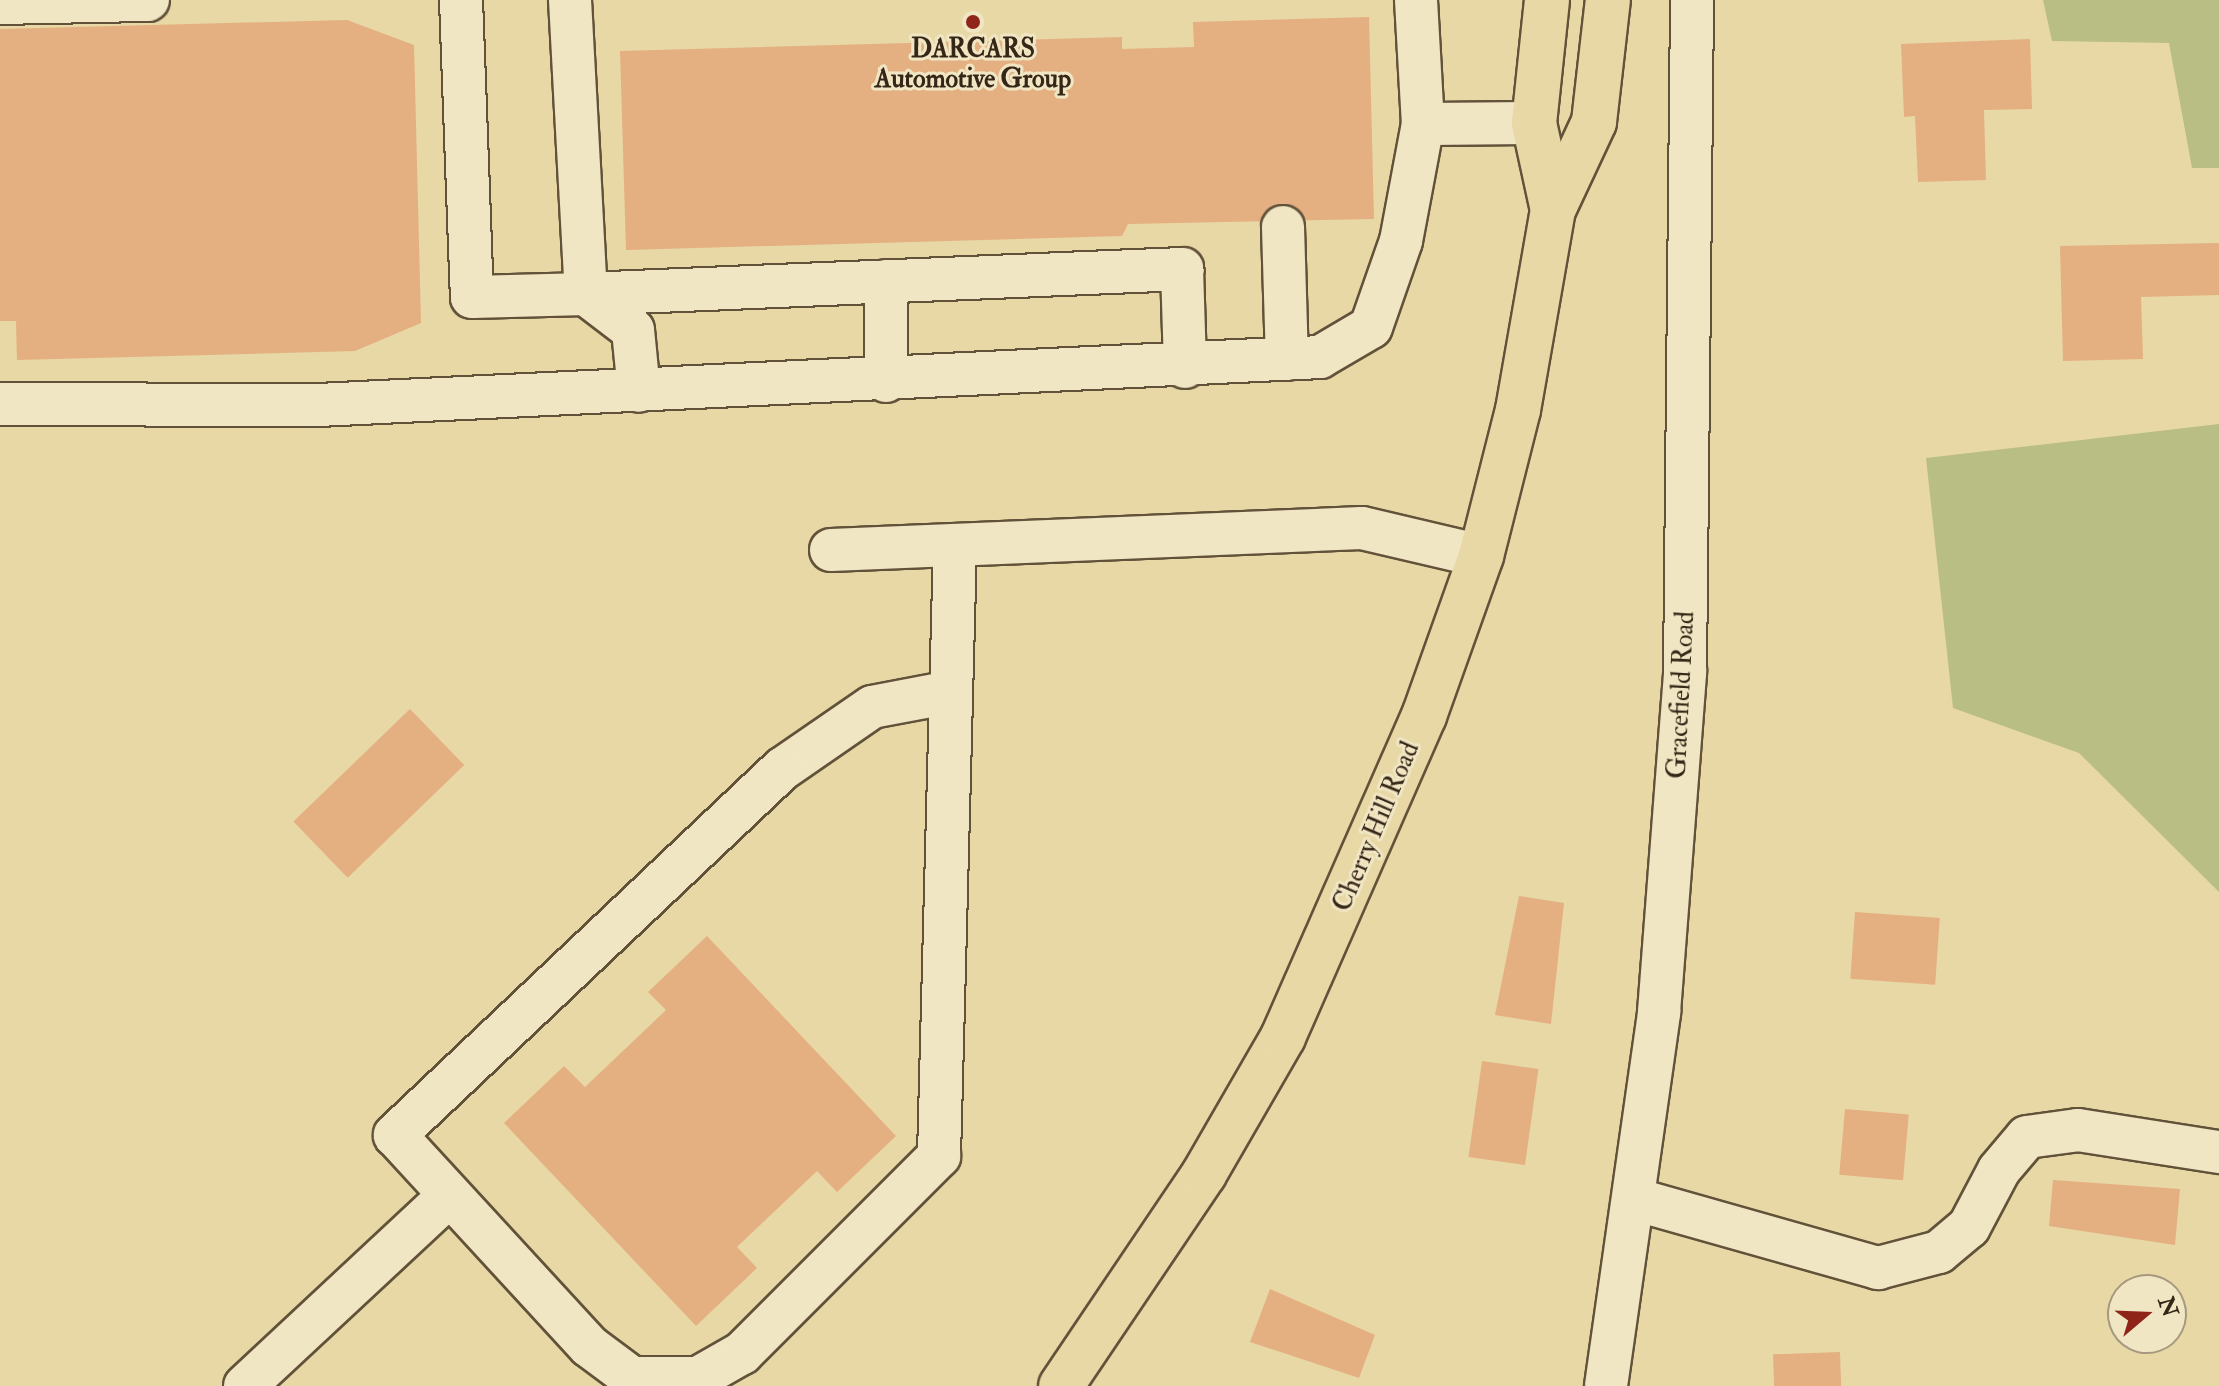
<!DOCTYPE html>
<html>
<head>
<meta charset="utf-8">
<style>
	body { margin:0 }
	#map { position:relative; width:2219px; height:1386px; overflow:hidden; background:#e8d8a5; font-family:"IM FELL Double Pica",serif }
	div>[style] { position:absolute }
	.green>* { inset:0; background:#b9be85 }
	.building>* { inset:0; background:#e4af81; transform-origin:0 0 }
	.roads { filter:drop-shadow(2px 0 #62523a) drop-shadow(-2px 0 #62523a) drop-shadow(0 2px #62523a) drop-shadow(0 -2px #62523a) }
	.minor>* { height:42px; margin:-21px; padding:0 21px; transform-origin:21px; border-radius:21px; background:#f0e6c4 }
	.major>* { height:44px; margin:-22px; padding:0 22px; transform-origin:22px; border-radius:22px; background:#e8d8a5 }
	.dots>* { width:22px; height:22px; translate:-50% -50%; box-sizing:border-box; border:4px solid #f0e6c4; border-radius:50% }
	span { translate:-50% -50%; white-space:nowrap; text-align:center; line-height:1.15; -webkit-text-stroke:6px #f0e6c4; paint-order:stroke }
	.poi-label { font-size:26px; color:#362617; font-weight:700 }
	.street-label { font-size:26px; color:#362617 }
	.north { position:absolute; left:2107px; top:1274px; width:80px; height:80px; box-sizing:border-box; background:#f0e6c4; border:2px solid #a6997f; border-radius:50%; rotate:71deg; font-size:22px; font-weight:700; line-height:32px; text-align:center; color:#362617 }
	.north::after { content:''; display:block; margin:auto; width:28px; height:36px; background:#8f2418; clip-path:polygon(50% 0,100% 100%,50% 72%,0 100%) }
</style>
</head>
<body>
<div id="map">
	<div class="green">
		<i style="clip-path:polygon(2043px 0,2219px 0,2219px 168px,2192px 168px,2169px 43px,2052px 41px)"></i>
		<i style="clip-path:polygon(2219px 424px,2219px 892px,2079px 753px,1953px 708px,1926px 458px)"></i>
	</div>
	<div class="building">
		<i style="clip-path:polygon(1369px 17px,1374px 219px,1128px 224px,1122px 236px,626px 250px,620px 51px,1122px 37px,1122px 49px,1194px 47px,1193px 22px)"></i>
		<i style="clip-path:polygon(347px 20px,414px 45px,421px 323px,355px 351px,17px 360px,16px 321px,0 321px,0 29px)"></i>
		<i style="clip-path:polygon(2030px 39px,2032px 109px,1984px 110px,1986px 180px,1918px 182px,1915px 116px,1904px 117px,1901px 44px)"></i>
		<i style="clip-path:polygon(2219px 243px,2219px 295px,2141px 297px,2143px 359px,2063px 361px,2060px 246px)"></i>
		<i style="left:410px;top:709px;width:78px;height:162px;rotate:46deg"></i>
		<i style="clip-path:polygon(1519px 896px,1564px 903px,1551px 1024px,1495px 1015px)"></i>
		<i style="left:1855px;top:912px;width:85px;height:67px;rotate:4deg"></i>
		<i style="clip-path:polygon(707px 936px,896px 1136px,837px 1192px,817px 1171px,737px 1247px,757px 1268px,696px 1326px,504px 1123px,564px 1066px,585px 1087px,666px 1010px,648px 992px)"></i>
		<i style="left:1482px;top:1061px;width:57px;height:97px;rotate:8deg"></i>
		<i style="left:1845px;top:1109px;width:64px;height:66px;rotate:5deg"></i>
		<i style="clip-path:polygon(2053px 1180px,2180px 1189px,2175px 1245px,2049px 1226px)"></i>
		<i style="clip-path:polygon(1270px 1289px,1375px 1335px,1359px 1378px,1250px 1342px)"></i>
		<i style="left:1840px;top:1352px;width:34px;height:67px;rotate:88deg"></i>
	</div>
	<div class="roads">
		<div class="minor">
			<i style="left:461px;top:0;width:297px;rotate:87.9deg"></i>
			<i style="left:472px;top:297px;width:114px;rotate:-1.5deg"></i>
			<i style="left:586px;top:294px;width:59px;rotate:37.5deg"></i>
			<i style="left:633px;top:330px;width:61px;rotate:84.4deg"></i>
			<i style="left:570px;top:0;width:294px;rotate:86.9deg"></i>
			<i style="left:586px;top:294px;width:597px;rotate:-2.4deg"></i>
			<i style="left:1182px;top:269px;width:98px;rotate:88.2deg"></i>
			<i style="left:1416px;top:0;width:124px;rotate:86.8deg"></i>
			<i style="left:0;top:3px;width:148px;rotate:-1.2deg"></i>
			<i style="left:1283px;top:227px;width:132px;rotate:88.3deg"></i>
			<i style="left:886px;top:281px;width:100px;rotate:90deg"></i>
			<i style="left:0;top:404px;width:318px;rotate:0.2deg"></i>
			<i style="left:318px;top:405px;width:1003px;rotate:-2.74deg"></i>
			<i style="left:1320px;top:357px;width:59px;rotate:-30.5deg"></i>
			<i style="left:1371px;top:327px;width:91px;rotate:-70.8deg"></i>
			<i style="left:1401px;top:241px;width:119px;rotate:-79.4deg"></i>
			<i style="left:1423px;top:124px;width:111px;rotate:-0.5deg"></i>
			<i style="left:831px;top:550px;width:531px;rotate:-2.37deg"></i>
			<i style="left:1362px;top:528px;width:122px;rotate:13.2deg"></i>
			<i style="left:951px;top:692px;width:80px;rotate:169.2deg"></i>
			<i style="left:872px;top:707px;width:109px;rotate:145.4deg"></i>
			<i style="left:782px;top:769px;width:533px;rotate:136.6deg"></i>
			<i style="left:395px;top:1135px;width:287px;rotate:47.4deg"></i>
			<i style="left:589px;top:1346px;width:54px;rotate:36.7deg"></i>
			<i style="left:632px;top:1378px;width:66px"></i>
			<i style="left:698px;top:1378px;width:51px;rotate:-29.6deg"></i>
			<i style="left:742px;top:1353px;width:279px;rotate:-45deg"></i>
			<i style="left:939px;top:1156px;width:611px;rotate:-88.5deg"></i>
			<i style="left:1634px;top:1199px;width:254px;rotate:15.8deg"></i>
			<i style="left:1878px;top:1268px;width:63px;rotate:-14.7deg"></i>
			<i style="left:1939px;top:1252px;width:39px;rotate:-40deg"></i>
			<i style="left:1969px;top:1227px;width:64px;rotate:-62.2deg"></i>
			<i style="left:1999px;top:1170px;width:43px;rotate:-49.7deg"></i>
			<i style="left:2027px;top:1137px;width:51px;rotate:-7.8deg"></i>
			<i style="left:2078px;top:1130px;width:143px;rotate:8.9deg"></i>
			<i style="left:245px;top:1386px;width:280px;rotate:-43deg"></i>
			<i style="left:1606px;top:1386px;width:378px;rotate:-81.9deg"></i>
			<i style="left:1659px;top:1012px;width:341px;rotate:-85.6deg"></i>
			<i style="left:1685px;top:672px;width:672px;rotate:-89.4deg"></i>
		</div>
		<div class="major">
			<i style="left:1547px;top:0;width:124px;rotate:96deg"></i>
			<i style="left:1534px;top:123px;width:89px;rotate:77.7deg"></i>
			<i style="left:1061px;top:1386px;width:256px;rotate:-56deg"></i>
			<i style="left:1204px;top:1174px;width:158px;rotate:-60deg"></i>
			<i style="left:1283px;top:1037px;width:351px;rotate:-66.3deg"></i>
			<i style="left:1424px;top:716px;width:170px;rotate:-70.4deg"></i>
			<i style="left:1481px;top:556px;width:151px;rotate:-75.8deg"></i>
			<i style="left:1518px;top:410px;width:203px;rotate:-80.1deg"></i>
			<i style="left:1553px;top:210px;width:97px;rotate:-65deg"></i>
			<i style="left:1594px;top:122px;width:123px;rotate:-83.5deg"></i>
		</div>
	</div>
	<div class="dots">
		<i style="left:973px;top:22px;background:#8f2418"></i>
	</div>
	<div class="poi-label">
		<span style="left:973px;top:65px">DARCARS<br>Automotive Group</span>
	</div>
	<div class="street-label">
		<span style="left:1682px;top:695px;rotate:-87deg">Gracefield Road</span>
		<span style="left:1377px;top:827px;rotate:-67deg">Cherry Hill Road</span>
	</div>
	<div class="north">N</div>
</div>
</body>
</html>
